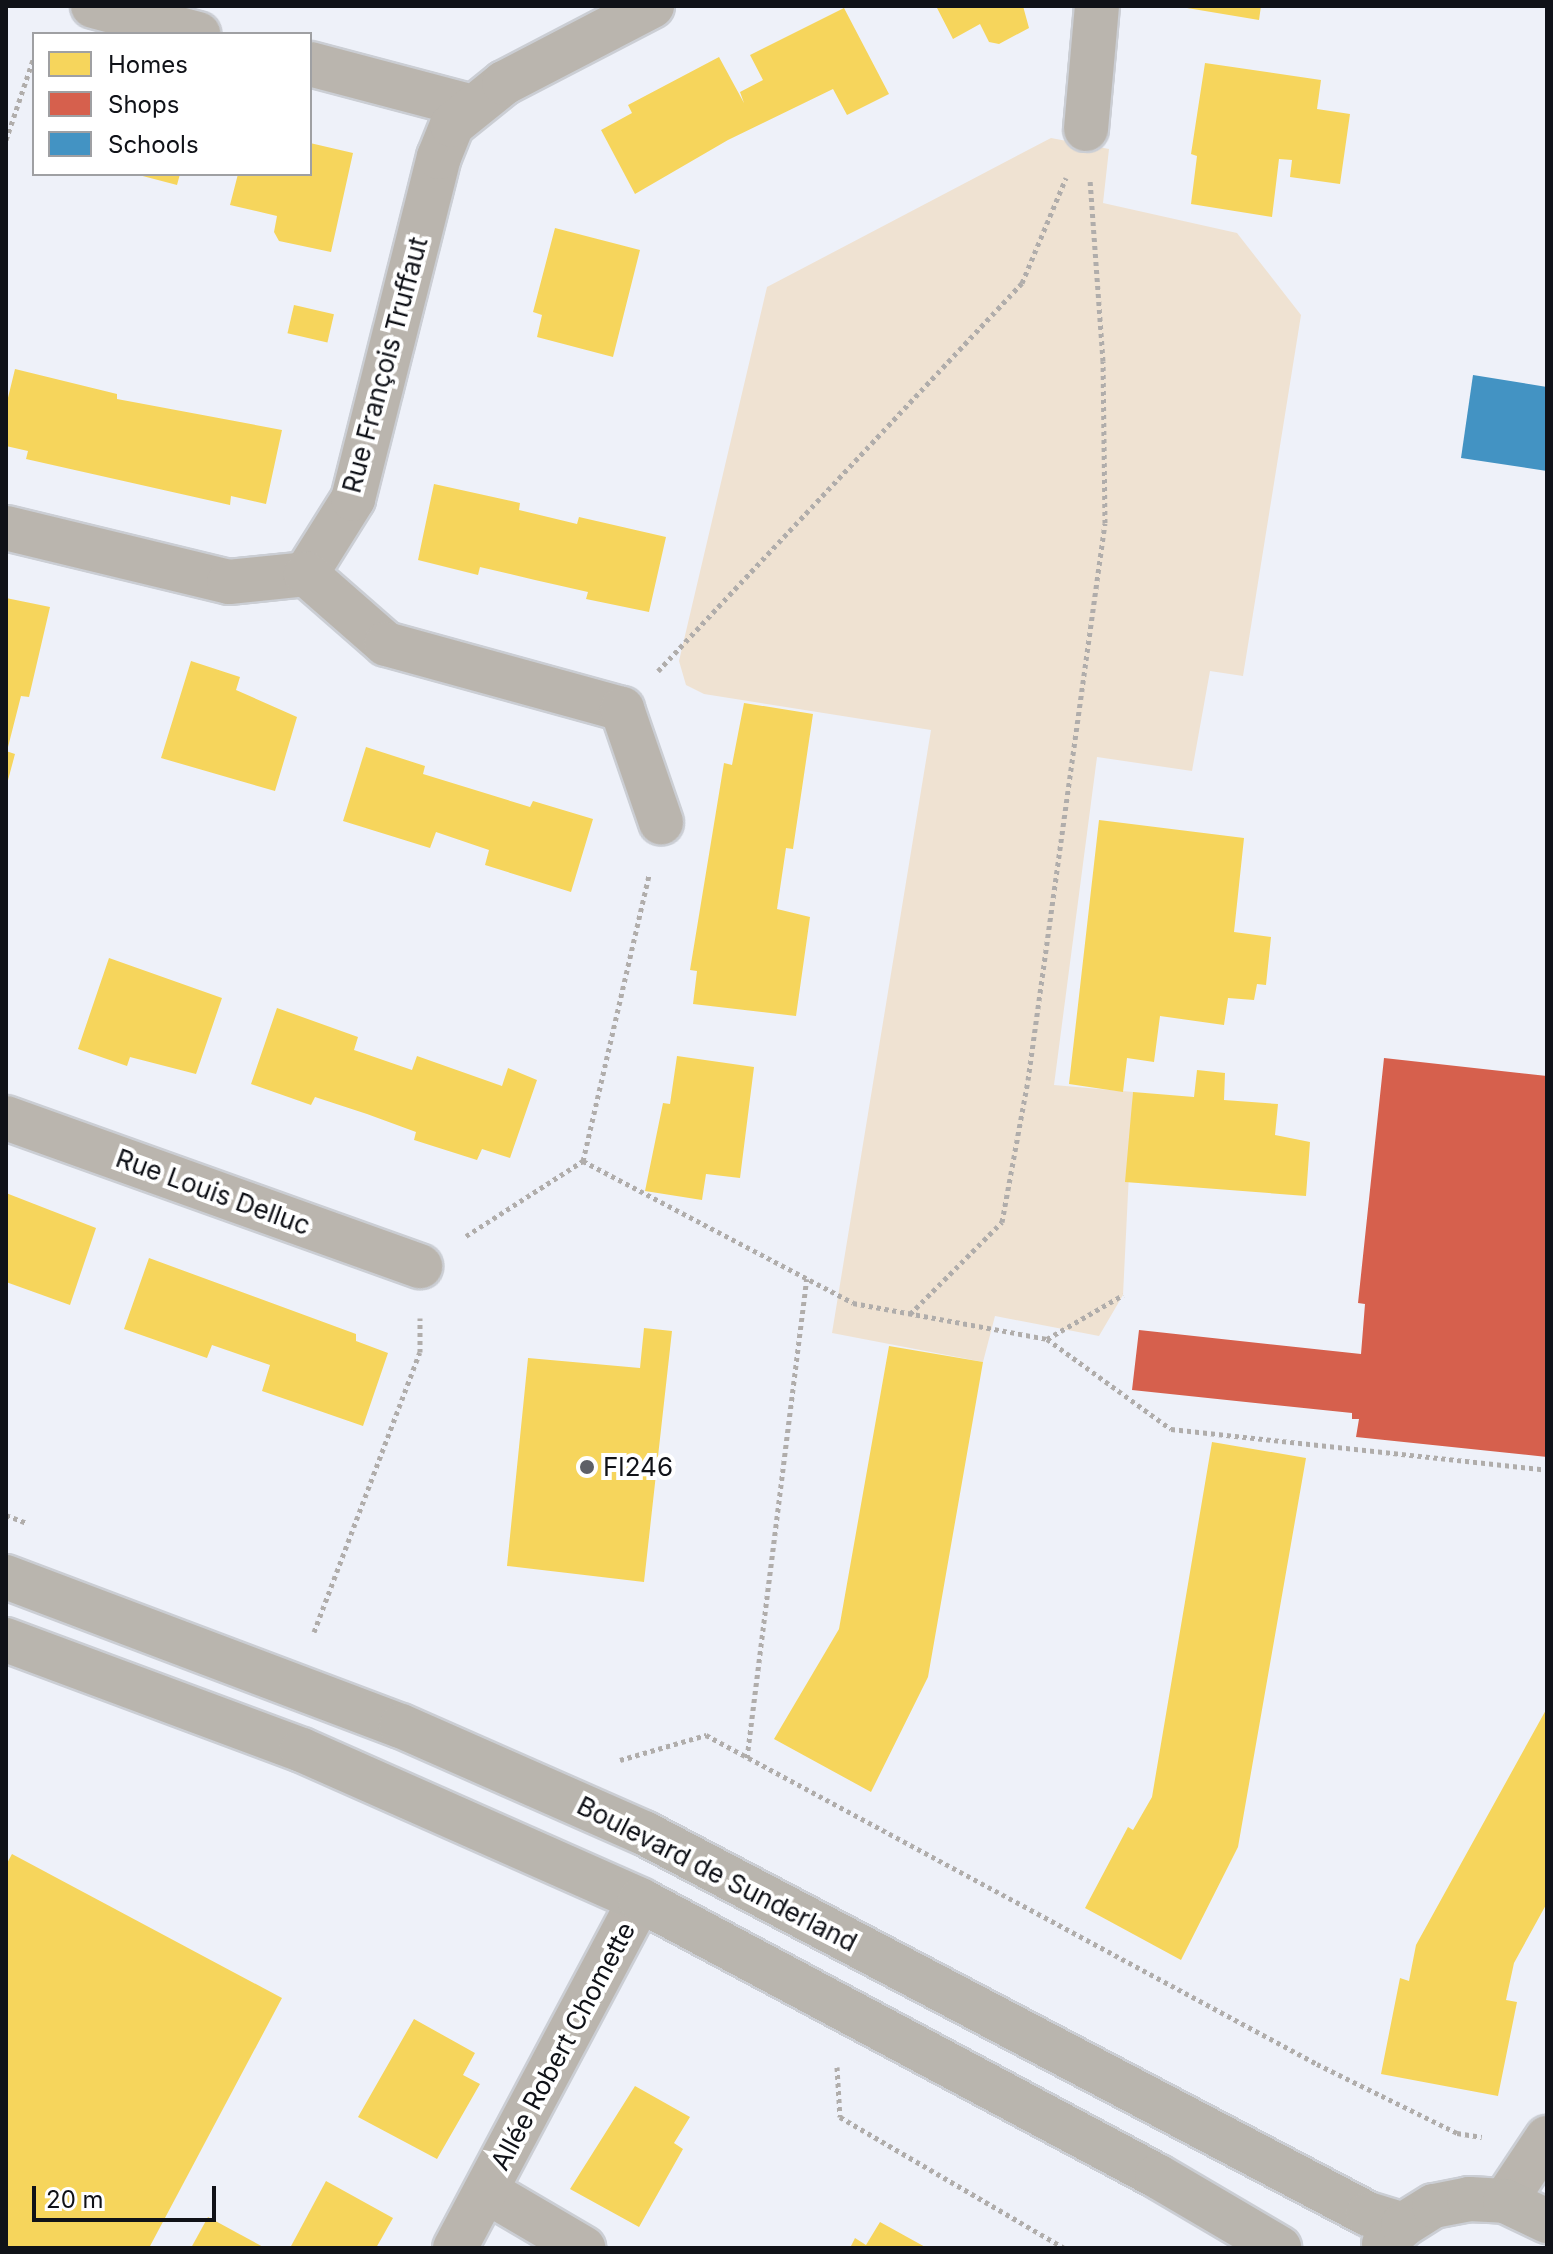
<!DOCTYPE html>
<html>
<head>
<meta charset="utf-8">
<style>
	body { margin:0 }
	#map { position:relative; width:1553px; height:2254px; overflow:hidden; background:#eef1f9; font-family:Inter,sans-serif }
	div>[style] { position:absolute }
	.green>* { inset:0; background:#efe2d2 }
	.homes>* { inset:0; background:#f6d55c; transform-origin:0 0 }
	.shops>* { inset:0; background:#d6604d }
	.schools>* { inset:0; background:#4393c3 }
	.path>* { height:5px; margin-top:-2.5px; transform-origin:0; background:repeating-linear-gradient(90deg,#b0adab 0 4px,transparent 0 8px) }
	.roads { filter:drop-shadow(2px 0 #cbced4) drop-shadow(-2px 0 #cbced4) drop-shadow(0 2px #cbced4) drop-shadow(0 -2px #cbced4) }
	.minor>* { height:44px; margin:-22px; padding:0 22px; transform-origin:22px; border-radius:22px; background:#bab5ae }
	.major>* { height:44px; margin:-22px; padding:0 22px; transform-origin:22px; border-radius:22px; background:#b9b5ae }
	.dots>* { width:22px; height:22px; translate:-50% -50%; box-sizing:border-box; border:4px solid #fff; border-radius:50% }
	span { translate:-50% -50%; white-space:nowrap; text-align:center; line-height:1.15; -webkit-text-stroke:8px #fff; paint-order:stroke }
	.street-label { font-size:26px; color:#101218 }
	.poi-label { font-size:26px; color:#101218 }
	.left { translate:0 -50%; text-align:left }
	.frame { position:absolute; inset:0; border:8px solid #101218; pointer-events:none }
	.legend { position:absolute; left:32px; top:32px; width:280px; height:144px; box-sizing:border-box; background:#fff; border:2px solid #9fa0a3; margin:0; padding:10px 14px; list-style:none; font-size:24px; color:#101218 }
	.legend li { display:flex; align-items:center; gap:16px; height:40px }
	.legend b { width:40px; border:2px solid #9fa0a3 }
	.scale { position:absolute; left:32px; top:2186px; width:184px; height:36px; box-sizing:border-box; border:4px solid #101218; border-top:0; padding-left:10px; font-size:24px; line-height:28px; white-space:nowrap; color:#101218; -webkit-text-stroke:6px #fff; paint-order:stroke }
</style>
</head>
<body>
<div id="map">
	<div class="green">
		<i style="clip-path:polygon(1051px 138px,1109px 149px,1103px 203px,1237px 233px,1301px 315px,1243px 676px,1210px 671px,1192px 771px,1097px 757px,1054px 1085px,1133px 1092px,1123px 1295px,1099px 1336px,995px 1316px,983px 1362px,832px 1333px,931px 730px,704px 694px,686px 685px,679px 661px,767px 287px)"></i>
	</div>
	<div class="homes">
		<i style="clip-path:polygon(936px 6px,1023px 6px,1029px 28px,999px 44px,989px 42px,980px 24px,953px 39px)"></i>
		<i style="clip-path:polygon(1175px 6px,1261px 6px,1259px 20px)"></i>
		<i style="clip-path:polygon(844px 8px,889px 94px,847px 115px,833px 89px,728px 140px,635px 194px,601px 130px,632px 113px,628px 105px,719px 57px,744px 103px,740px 92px,763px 80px,750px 55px)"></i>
		<i style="clip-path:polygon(1205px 63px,1321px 80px,1317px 109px,1350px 114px,1340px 184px,1290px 177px,1292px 160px,1279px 159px,1272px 217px,1191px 204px,1197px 156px,1191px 154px)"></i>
		<i style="clip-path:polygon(310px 143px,353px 153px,331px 252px,279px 241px,274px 232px,277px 216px,230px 205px,238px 174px,310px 174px)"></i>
		<i style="clip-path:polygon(135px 174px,180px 174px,177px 185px)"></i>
		<i style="clip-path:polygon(555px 228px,640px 250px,613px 357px,537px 337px,542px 315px,533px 312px)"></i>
		<i style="left:294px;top:305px;width:41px;height:29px;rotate:13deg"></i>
		<i style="clip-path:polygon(15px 369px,117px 394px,117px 399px,282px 430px,266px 504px,231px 496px,230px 505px,26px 459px,28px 451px,6px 446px,6px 406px)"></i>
		<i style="clip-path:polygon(434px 484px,520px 503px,519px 510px,577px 524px,579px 517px,666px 537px,649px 612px,586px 599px,588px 592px,535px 580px,480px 567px,478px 575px,418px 560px)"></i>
		<i style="clip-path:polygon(6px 598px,50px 607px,29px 697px,21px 696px,7px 751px)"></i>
		<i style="clip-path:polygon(191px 661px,240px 677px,236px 690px,297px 717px,275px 791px,161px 758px)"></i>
		<i style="clip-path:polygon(744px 703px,813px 714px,793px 849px,786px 848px,777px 909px,810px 917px,796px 1016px,693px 1004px,697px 971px,690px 970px,724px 763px,732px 765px)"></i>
		<i style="clip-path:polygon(366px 747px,425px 766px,423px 774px,530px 807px,533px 801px,593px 819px,571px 892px,485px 865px,489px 850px,436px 832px,430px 848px,343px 821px)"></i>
		<i style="clip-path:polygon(6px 751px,15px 754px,7px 784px,6px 784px)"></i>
		<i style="clip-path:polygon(1099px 820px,1244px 838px,1234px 932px,1271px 937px,1266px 985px,1257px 984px,1254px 1000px,1228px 998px,1224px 1025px,1160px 1016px,1154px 1062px,1127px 1058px,1123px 1092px,1069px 1084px)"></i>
		<i style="clip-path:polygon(109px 958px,222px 998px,196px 1074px,130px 1057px,127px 1066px,78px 1049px)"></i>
		<i style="clip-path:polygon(277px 1008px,358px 1037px,354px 1050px,412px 1070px,417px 1056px,502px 1086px,508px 1068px,537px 1080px,510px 1158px,482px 1149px,477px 1160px,414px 1140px,416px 1132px,367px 1114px,315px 1097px,311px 1105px,251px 1084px)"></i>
		<i style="clip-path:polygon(677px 1056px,754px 1067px,740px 1178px,706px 1174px,702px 1200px,645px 1191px,663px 1103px,670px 1104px)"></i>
		<i style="clip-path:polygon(1197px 1070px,1225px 1073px,1224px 1100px,1278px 1104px,1275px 1135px,1310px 1142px,1306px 1196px,1125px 1182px,1133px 1092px,1194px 1097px)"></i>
		<i style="clip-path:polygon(6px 1193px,96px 1228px,70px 1305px,6px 1282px)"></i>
		<i style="clip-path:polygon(149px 1258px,356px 1334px,356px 1341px,388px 1353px,363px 1426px,262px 1391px,270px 1365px,212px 1345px,207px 1358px,124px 1329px)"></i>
		<i style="clip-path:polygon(644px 1328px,672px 1331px,644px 1582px,507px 1566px,528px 1358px,640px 1368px)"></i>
		<i style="clip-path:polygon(889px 1346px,983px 1362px,928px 1677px,871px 1792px,774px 1739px,839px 1629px)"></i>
		<i style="clip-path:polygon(1212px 1442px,1306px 1458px,1238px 1847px,1181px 1960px,1085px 1908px,1128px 1827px,1133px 1830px,1152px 1797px)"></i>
		<i style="clip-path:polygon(1547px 1708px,1547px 1903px,1514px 1963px,1506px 2000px,1517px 2002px,1498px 2096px,1381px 2074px,1400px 1978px,1409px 1981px,1416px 1945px)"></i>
		<i style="clip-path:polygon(12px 1854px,282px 1998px,149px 2248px,6px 2248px,6px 1865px)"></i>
		<i style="clip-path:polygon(414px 2019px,475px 2053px,463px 2075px,480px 2084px,437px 2159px,358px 2117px)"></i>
		<i style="clip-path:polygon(635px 2086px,690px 2117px,674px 2143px,683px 2149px,639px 2227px,570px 2189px)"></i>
		<i style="clip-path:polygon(326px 2181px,393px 2218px,376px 2248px,290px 2248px)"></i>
		<i style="clip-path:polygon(208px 2217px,265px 2248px,191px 2248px)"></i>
		<i style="clip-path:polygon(880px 2222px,927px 2248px,850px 2248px,855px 2238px,866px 2245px)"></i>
	</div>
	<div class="shops">
		<i style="clip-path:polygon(1384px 1058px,1547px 1076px,1547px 1457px,1356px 1437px,1359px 1419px,1352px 1419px,1352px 1413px,1132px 1390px,1139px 1330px,1361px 1354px,1365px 1304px,1358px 1303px)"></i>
	</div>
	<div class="schools">
		<i style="clip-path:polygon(1473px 375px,1547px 387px,1547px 471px,1461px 458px)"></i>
	</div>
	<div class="path">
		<i style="left:6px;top:140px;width:88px;rotate:-71.4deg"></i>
		<i style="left:658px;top:671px;width:532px;rotate:-46.83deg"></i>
		<i style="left:1022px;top:283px;width:114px;rotate:-67.3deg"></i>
		<i style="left:583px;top:1161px;width:305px;rotate:27.7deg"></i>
		<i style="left:853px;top:1303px;width:197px;rotate:10.5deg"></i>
		<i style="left:1047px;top:1339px;width:88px;rotate:-30.1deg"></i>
		<i style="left:466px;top:1236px;width:139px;rotate:-32.7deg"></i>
		<i style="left:583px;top:1161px;width:294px;rotate:-77deg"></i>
		<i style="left:910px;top:1314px;width:130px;rotate:-45deg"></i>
		<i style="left:1002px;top:1222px;width:144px;rotate:-79.6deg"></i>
		<i style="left:1028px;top:1080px;width:562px;rotate:-82.13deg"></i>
		<i style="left:1105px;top:523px;width:162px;rotate:-90.7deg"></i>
		<i style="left:1103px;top:361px;width:180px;rotate:-94.1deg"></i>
		<i style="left:1047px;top:1339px;width:153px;rotate:36deg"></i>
		<i style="left:1171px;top:1429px;width:378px;rotate:6.2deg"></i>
		<i style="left:6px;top:1515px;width:22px;rotate:21deg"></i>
		<i style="left:314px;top:1632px;width:299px;rotate:-69.3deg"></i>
		<i style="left:420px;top:1352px;width:34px;rotate:-90deg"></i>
		<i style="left:747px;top:1758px;width:483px;rotate:-82.9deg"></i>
		<i style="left:620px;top:1760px;width:90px;rotate:-16.2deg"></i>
		<i style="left:706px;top:1735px;width:694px;rotate:28.3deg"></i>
		<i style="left:1317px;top:2064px;width:156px;rotate:26.2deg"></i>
		<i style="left:1457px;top:2133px;width:25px;rotate:9deg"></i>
		<i style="left:837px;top:2067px;width:50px;rotate:86.6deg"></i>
		<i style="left:840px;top:2117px;width:259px;rotate:30.3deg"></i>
	</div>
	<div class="roads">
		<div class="minor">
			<i style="left:93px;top:6px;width:109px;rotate:14.9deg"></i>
			<i style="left:310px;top:64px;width:164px;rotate:14.8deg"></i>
			<i style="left:1086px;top:129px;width:123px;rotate:-84.9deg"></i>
			<i style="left:6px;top:528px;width:229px;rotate:13.6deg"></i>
			<i style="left:229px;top:582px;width:77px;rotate:-5.9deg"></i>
			<i style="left:306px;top:574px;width:89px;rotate:-57.9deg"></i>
			<i style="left:353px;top:499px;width:353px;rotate:-75.9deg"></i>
			<i style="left:439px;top:157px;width:35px;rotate:-68deg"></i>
			<i style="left:452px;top:125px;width:67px;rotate:-38.9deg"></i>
			<i style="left:504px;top:83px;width:167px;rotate:-27.5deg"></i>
			<i style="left:306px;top:574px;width:106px;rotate:41.2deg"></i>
			<i style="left:386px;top:644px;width:245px;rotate:15.4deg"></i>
			<i style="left:622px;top:709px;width:120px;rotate:71deg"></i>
			<i style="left:6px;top:1118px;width:440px;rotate:19.7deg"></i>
			<i style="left:486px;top:2191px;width:113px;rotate:30.4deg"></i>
			<i style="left:1505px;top:2201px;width:76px;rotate:-56.3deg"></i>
			<i style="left:455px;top:2248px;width:394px;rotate:-62deg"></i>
		</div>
		<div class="major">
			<i style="left:6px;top:1577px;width:422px;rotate:20.7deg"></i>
			<i style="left:401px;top:1726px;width:266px;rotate:23.8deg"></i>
			<i style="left:644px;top:1833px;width:818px;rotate:27.76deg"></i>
			<i style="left:1368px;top:2214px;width:37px;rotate:17deg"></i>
			<i style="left:6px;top:1640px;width:316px;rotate:20.4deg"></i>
			<i style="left:302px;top:1750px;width:370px;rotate:23.9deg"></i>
			<i style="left:640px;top:1900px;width:586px;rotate:28.1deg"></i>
			<i style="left:1157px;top:2176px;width:142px;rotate:30.5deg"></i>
			<i style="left:1384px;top:2244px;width:27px;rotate:-45deg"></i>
			<i style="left:1403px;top:2225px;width:36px;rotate:-32deg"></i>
			<i style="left:1434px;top:2206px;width:36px;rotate:-11deg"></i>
			<i style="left:1469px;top:2199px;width:36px;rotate:3deg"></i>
			<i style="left:1505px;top:2201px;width:47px;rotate:25.5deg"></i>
		</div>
	</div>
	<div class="dots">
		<i style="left:587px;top:1467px;background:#5e6067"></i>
	</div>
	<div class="street-label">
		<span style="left:385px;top:365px;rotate:-75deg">Rue François Truffaut</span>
		<span style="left:213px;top:1192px;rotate:20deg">Rue Louis Delluc</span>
		<span style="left:717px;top:1874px;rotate:27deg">Boulevard de Sunderland</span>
		<span style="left:563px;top:2046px;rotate:-62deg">Allée Robert Chomette</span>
	</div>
	<div class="poi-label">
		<span class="left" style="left:603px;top:1467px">Fl246</span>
	</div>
	<div class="frame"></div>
	<ul class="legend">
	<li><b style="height:22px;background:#f6d55c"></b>Homes</li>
	<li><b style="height:22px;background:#d6604d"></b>Shops</li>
	<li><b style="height:22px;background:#4393c3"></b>Schools</li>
	</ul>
	<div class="scale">20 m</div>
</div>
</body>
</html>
